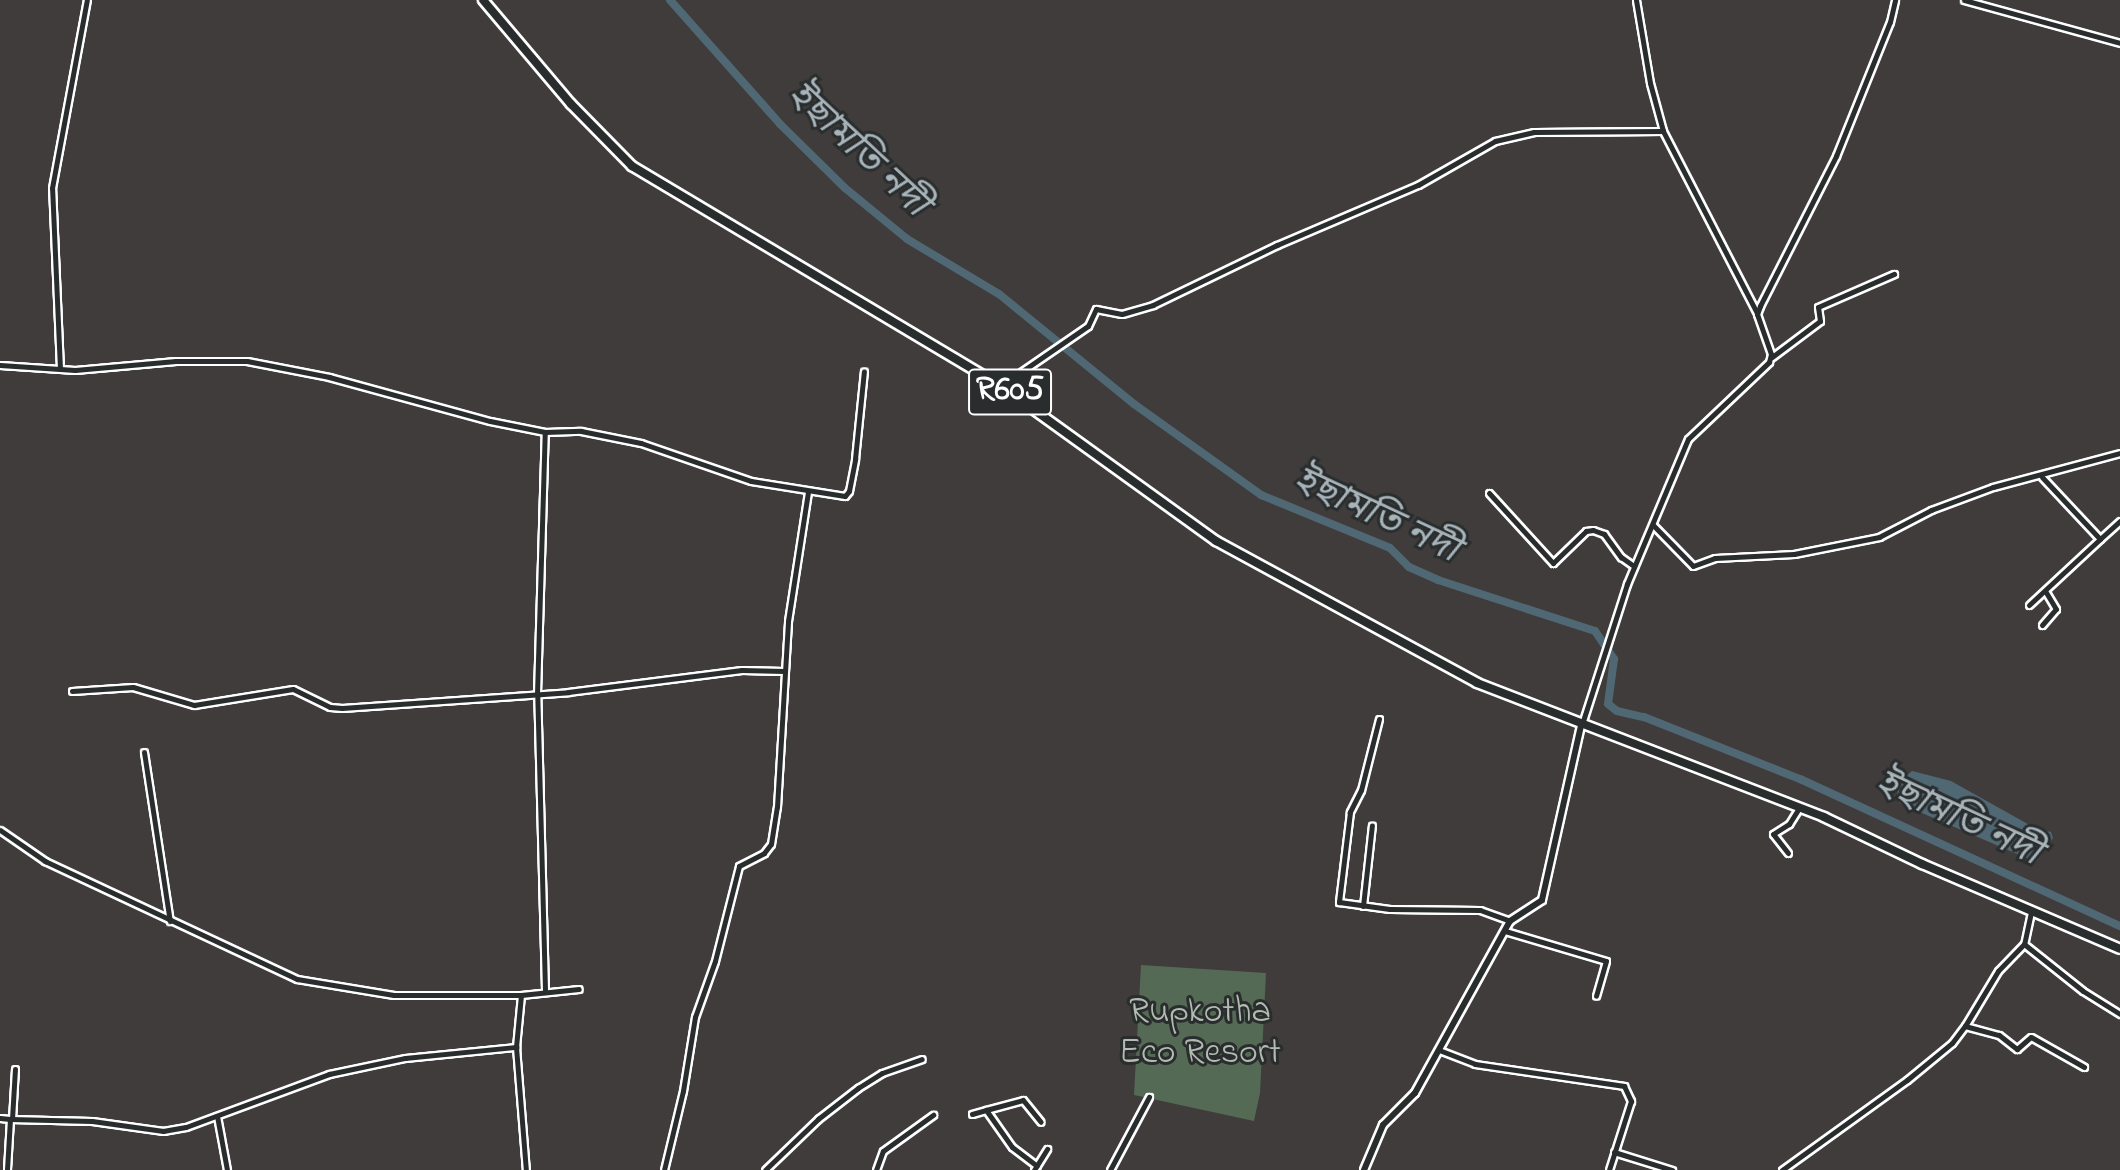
<!DOCTYPE html>
<html>
<head>
<meta charset="utf-8">
<style>
	body { margin:0 }
	#map { position:relative; width:2120px; height:1170px; overflow:hidden; background:#3f3c3b; font-family:"Indie Flower","Noto Sans Bengali",sans-serif }
	div>[style] { position:absolute }
	.green>* { inset:0; background:#556a55 }
	.water>* { inset:0; background:#4f6874 }
	.river>* { height:8px; margin:-4px; padding:0 4px; transform-origin:4px; border-radius:4px; background:#4f6874 }
	.roads { filter:drop-shadow(2px 0 #fff) drop-shadow(-2px 0 #fff) drop-shadow(0 2px #fff) drop-shadow(0 -2px #fff) }
	.minor>* { height:5px; margin:-2.5px; padding:0 2.5px; transform-origin:2.5px; border-radius:2.5px; background:#2a2d2e }
	.tertiary>* { height:6px; margin:-3px; padding:0 3px; transform-origin:3px; border-radius:3px; background:#2a2d2e }
	.primary>* { height:8px; margin:-4px; padding:0 4px; transform-origin:4px; border-radius:4px; background:#2a2d2e }
	span { translate:-50% -50%; white-space:nowrap; text-align:center; line-height:1.15; -webkit-text-stroke:6px #2a2d2e; paint-order:stroke }
	.shield-label span { padding:2px 6px; background:#2a2d2e; border:2px solid; border-radius:6px; -webkit-text-stroke-width:0 }
	.shield-label { font-size:34px; color:#fff; font-weight:700 }
	.park-label { font-size:36px; color:#b2bcb2 }
	.water-label { font-size:38px; color:#a7b4ba; font-style:italic }
</style>
</head>
<body>
<div id="map">
	<div class="green">
		<i style="clip-path:polygon(1141px 965px,1266px 973px,1260px 1093px,1254px 1121px,1134px 1095px)"></i>
	</div>
	<div class="water">
		<i style="clip-path:polygon(1912px 771px,1951px 781px,2035px 828px,2051px 832px,2053px 838px,2036px 862px,1915px 810px,1899px 803px,1897px 790px,1900px 781px)"></i>
	</div>
	<div class="river">
		<i style="left:670px;top:0;width:166px;rotate:48.4deg"></i>
		<i style="left:780px;top:124px;width:91px;rotate:44.6deg"></i>
		<i style="left:845px;top:188px;width:80px;rotate:39.4deg"></i>
		<i style="left:907px;top:239px;width:107px;rotate:30.9deg"></i>
		<i style="left:999px;top:294px;width:174px;rotate:39.2deg"></i>
		<i style="left:1134px;top:404px;width:156px;rotate:35.6deg"></i>
		<i style="left:1261px;top:495px;width:139px;rotate:22.3deg"></i>
		<i style="left:1390px;top:548px;width:27px;rotate:45deg"></i>
		<i style="left:1409px;top:567px;width:32px;rotate:24deg"></i>
		<i style="left:1438px;top:580px;width:165px;rotate:18deg"></i>
		<i style="left:1595px;top:631px;width:34px;rotate:56deg"></i>
		<i style="left:1614px;top:659px;width:45px;rotate:97.6deg"></i>
		<i style="left:1608px;top:704px;width:11px;rotate:38deg"></i>
		<i style="left:1617px;top:711px;width:28px;rotate:13deg"></i>
		<i style="left:1644px;top:717px;width:168px;rotate:21.7deg"></i>
		<i style="left:1800px;top:779px;width:352px;rotate:24.7deg"></i>
	</div>
	<div class="roads">
		<div class="minor">
			<i style="left:1636px;top:0;width:84px;rotate:80.4deg"></i>
			<i style="left:1650px;top:83px;width:50px;rotate:74.8deg"></i>
			<i style="left:1663px;top:131px;width:205px;rotate:62.7deg"></i>
			<i style="left:1964px;top:0;width:162px;rotate:15.4deg"></i>
			<i style="left:1772px;top:357px;width:60px;rotate:-36.9deg"></i>
			<i style="left:1820px;top:321px;width:14px;rotate:-98deg"></i>
			<i style="left:1818px;top:307px;width:83px;rotate:-23.5deg"></i>
			<i style="left:0;top:365px;width:75px;rotate:3.8deg"></i>
			<i style="left:75px;top:370px;width:101px;rotate:-5.1deg"></i>
			<i style="left:176px;top:361px;width:71px"></i>
			<i style="left:247px;top:361px;width:84px;rotate:11deg"></i>
			<i style="left:329px;top:377px;width:167px;rotate:15.3deg"></i>
			<i style="left:490px;top:421px;width:56px;rotate:11.3deg"></i>
			<i style="left:545px;top:432px;width:36px;rotate:-2deg"></i>
			<i style="left:581px;top:431px;width:61px;rotate:11.3deg"></i>
			<i style="left:641px;top:443px;width:116px;rotate:19.1deg"></i>
			<i style="left:751px;top:481px;width:95px;rotate:9.1deg"></i>
			<i style="left:845px;top:496px;width:6px;rotate:-51deg"></i>
			<i style="left:849px;top:491px;width:33px;rotate:-79deg"></i>
			<i style="left:855px;top:459px;width:88px;rotate:-84.2deg"></i>
			<i style="left:60px;top:369px;width:181px;rotate:-92.5deg"></i>
			<i style="left:52px;top:188px;width:191px;rotate:-79.5deg"></i>
			<i style="left:1002px;top:385px;width:104px;rotate:-34.5deg"></i>
			<i style="left:1088px;top:326px;width:19px;rotate:-65deg"></i>
			<i style="left:1096px;top:309px;width:26px;rotate:11deg"></i>
			<i style="left:1122px;top:314px;width:32px;rotate:-16deg"></i>
			<i style="left:1153px;top:305px;width:138px;rotate:-25.8deg"></i>
			<i style="left:1277px;top:245px;width:153px;rotate:-23.1deg"></i>
			<i style="left:1418px;top:185px;width:89px;rotate:-29.7deg"></i>
			<i style="left:1495px;top:141px;width:40px;rotate:-13deg"></i>
			<i style="left:1534px;top:132px;width:129px;rotate:-0.4deg"></i>
			<i style="left:1489px;top:493px;width:95px;rotate:47.6deg"></i>
			<i style="left:1553px;top:563px;width:46px;rotate:-44.1deg"></i>
			<i style="left:1586px;top:531px;width:7px;rotate:-8deg"></i>
			<i style="left:1593px;top:530px;width:12px;rotate:20deg"></i>
			<i style="left:1604px;top:534px;width:29px;rotate:54deg"></i>
			<i style="left:1621px;top:557px;width:16px;rotate:35deg"></i>
			<i style="left:1653px;top:525px;width:57px;rotate:45.7deg"></i>
			<i style="left:1693px;top:566px;width:23px;rotate:-20deg"></i>
			<i style="left:1715px;top:558px;width:79px;rotate:-2.9deg"></i>
			<i style="left:1794px;top:554px;width:87px;rotate:-11.3deg"></i>
			<i style="left:1879px;top:537px;width:59px;rotate:-27.4deg"></i>
			<i style="left:1931px;top:510px;width:66px;rotate:-20.4deg"></i>
			<i style="left:1993px;top:487px;width:131px;rotate:-15deg"></i>
			<i style="left:2100px;top:539px;width:27px;rotate:-42deg"></i>
			<i style="left:2029px;top:605px;width:97px;rotate:-42.9deg"></i>
			<i style="left:2100px;top:539px;width:85px;rotate:-133.1deg"></i>
			<i style="left:2042px;top:625px;width:21px;rotate:-49deg"></i>
			<i style="left:2056px;top:609px;width:21px;rotate:-121deg"></i>
			<i style="left:72px;top:691px;width:61px;rotate:-3.8deg"></i>
			<i style="left:133px;top:687px;width:64px;rotate:16.4deg"></i>
			<i style="left:194px;top:705px;width:100px;rotate:-9.2deg"></i>
			<i style="left:293px;top:689px;width:41px;rotate:25.9deg"></i>
			<i style="left:330px;top:707px;width:12px;rotate:5deg"></i>
			<i style="left:342px;top:708px;width:227px;rotate:-4deg"></i>
			<i style="left:568px;top:692px;width:175px;rotate:-7.2deg"></i>
			<i style="left:742px;top:670px;width:42px;rotate:1.4deg"></i>
			<i style="left:1379px;top:719px;width:73px;rotate:104.2deg"></i>
			<i style="left:1361px;top:790px;width:25px;rotate:117deg"></i>
			<i style="left:1350px;top:812px;width:91px;rotate:97deg"></i>
			<i style="left:1339px;top:902px;width:51px;rotate:7.8deg"></i>
			<i style="left:1390px;top:909px;width:90px;rotate:0.6deg"></i>
			<i style="left:1480px;top:910px;width:32px;rotate:20deg"></i>
			<i style="left:1582px;top:724px;width:147px;rotate:-72.2deg"></i>
			<i style="left:1627px;top:584px;width:157px;rotate:-67.2deg"></i>
			<i style="left:1688px;top:439px;width:112px;rotate:-43.5deg"></i>
			<i style="left:1769px;top:362px;width:8px;rotate:-76deg"></i>
			<i style="left:1771px;top:354px;width:42px;rotate:-109.3deg"></i>
			<i style="left:1757px;top:314px;width:9px;rotate:-69deg"></i>
			<i style="left:1760px;top:306px;width:168px;rotate:-63.1deg"></i>
			<i style="left:1836px;top:156px;width:144px;rotate:-68.1deg"></i>
			<i style="left:1890px;top:22px;width:23px;rotate:-77deg"></i>
			<i style="left:144px;top:752px;width:171px;rotate:81.3deg"></i>
			<i style="left:0;top:830px;width:55px;rotate:34.6deg"></i>
			<i style="left:45px;top:861px;width:278px;rotate:25.1deg"></i>
			<i style="left:297px;top:979px;width:98px;rotate:9.4deg"></i>
			<i style="left:394px;top:995px;width:127px"></i>
			<i style="left:521px;top:995px;width:58px;rotate:-5.9deg"></i>
			<i style="left:1788px;top:853px;width:24px;rotate:-128deg"></i>
			<i style="left:1773px;top:834px;width:19px;rotate:-32deg"></i>
			<i style="left:1789px;top:824px;width:19px;rotate:-58deg"></i>
			<i style="left:1363px;top:906px;width:81px;rotate:-83.7deg"></i>
			<i style="left:2031px;top:912px;width:33px;rotate:102deg"></i>
			<i style="left:2024px;top:944px;width:75px;rotate:38.5deg"></i>
			<i style="left:2083px;top:991px;width:44px;rotate:31.9deg"></i>
			<i style="left:1505px;top:931px;width:105px;rotate:16.5deg"></i>
			<i style="left:1606px;top:961px;width:36px;rotate:106deg"></i>
			<i style="left:2024px;top:944px;width:37px;rotate:134deg"></i>
			<i style="left:1998px;top:971px;width:64px;rotate:121deg"></i>
			<i style="left:1965px;top:1026px;width:35px;rotate:15deg"></i>
			<i style="left:1999px;top:1035px;width:23px;rotate:38deg"></i>
			<i style="left:2017px;top:1049px;width:18px;rotate:-41deg"></i>
			<i style="left:2031px;top:1037px;width:61px;rotate:29.5deg"></i>
			<i style="left:545px;top:990px;width:296px;rotate:-91.5deg"></i>
			<i style="left:537px;top:694px;width:262px;rotate:-88.3deg"></i>
			<i style="left:521px;top:995px;width:52px;rotate:95.5deg"></i>
			<i style="left:516px;top:1047px;width:123px;rotate:85.4deg"></i>
			<i style="left:1439px;top:1050px;width:39px;rotate:21deg"></i>
			<i style="left:1475px;top:1064px;width:151px;rotate:8.4deg"></i>
			<i style="left:1624px;top:1086px;width:17px;rotate:65deg"></i>
			<i style="left:1631px;top:1101px;width:72px;rotate:107.7deg"></i>
			<i style="left:986px;top:1110px;width:38px;rotate:-15deg"></i>
			<i style="left:1023px;top:1100px;width:28px;rotate:51deg"></i>
			<i style="left:972px;top:1114px;width:15px;rotate:-16deg"></i>
			<i style="left:986px;top:1110px;width:45px;rotate:54.9deg"></i>
			<i style="left:1012px;top:1147px;width:31px;rotate:37deg"></i>
			<i style="left:217px;top:1116px;width:55px;rotate:79.5deg"></i>
			<i style="left:0;top:1118px;width:10px;rotate:6deg"></i>
			<i style="left:10px;top:1119px;width:51px;rotate:93.4deg"></i>
			<i style="left:10px;top:1119px;width:82px;rotate:1.4deg"></i>
			<i style="left:92px;top:1121px;width:72px;rotate:8deg"></i>
			<i style="left:163px;top:1131px;width:23px;rotate:-10deg"></i>
			<i style="left:186px;top:1127px;width:153px;rotate:-20.3deg"></i>
			<i style="left:329px;top:1074px;width:78px;rotate:-11.9deg"></i>
			<i style="left:405px;top:1058px;width:112px;rotate:-5.7deg"></i>
			<i style="left:12px;top:1119px;width:50px;rotate:-86.6deg"></i>
			<i style="left:1614px;top:1152px;width:61px;rotate:17.2deg"></i>
			<i style="left:664px;top:1170px;width:81px;rotate:-76.5deg"></i>
			<i style="left:683px;top:1091px;width:75px;rotate:-80.8deg"></i>
			<i style="left:695px;top:1017px;width:59px;rotate:-70.3deg"></i>
			<i style="left:715px;top:961px;width:98px;rotate:-75.8deg"></i>
			<i style="left:739px;top:866px;width:28px;rotate:-27deg"></i>
			<i style="left:764px;top:853px;width:11px;rotate:-52deg"></i>
			<i style="left:771px;top:844px;width:37px;rotate:-81deg"></i>
			<i style="left:777px;top:807px;width:186px;rotate:-86.6deg"></i>
			<i style="left:788px;top:621px;width:131px;rotate:-81.2deg"></i>
			<i style="left:765px;top:1170px;width:74px;rotate:-43.9deg"></i>
			<i style="left:818px;top:1119px;width:51px;rotate:-37.8deg"></i>
			<i style="left:858px;top:1088px;width:28px;rotate:-32deg"></i>
			<i style="left:882px;top:1073px;width:42px;rotate:-19.3deg"></i>
			<i style="left:876px;top:1170px;width:20px;rotate:-70deg"></i>
			<i style="left:883px;top:1151px;width:62px;rotate:-35.8deg"></i>
			<i style="left:1034px;top:1170px;width:25px;rotate:-58deg"></i>
			<i style="left:1110px;top:1170px;width:83px;rotate:-61.9deg"></i>
			<i style="left:1782px;top:1170px;width:154px;rotate:-35.8deg"></i>
			<i style="left:1907px;top:1080px;width:58px;rotate:-39.4deg"></i>
			<i style="left:1952px;top:1043px;width:21px;rotate:-53deg"></i>
		</div>
		<div class="tertiary">
			<i style="left:1364px;top:1170px;width:49px;rotate:-67.1deg"></i>
			<i style="left:1383px;top:1125px;width:45px;rotate:-45deg"></i>
			<i style="left:1415px;top:1093px;width:196px;rotate:-61.1deg"></i>
			<i style="left:1510px;top:921px;width:38px;rotate:-33deg"></i>
			<i style="left:1542px;top:900px;width:178px;rotate:-77.4deg"></i>
		</div>
		<div class="primary">
			<i style="left:483px;top:0;width:136px;rotate:49.8deg"></i>
			<i style="left:571px;top:104px;width:87px;rotate:45.5deg"></i>
			<i style="left:632px;top:166px;width:430px;rotate:30.8deg"></i>
			<i style="left:1001px;top:386px;width:265px;rotate:35.8deg"></i>
			<i style="left:1216px;top:541px;width:297px;rotate:28.5deg"></i>
			<i style="left:1477px;top:683px;width:372px;rotate:21.1deg"></i>
			<i style="left:1824px;top:817px;width:109px;rotate:25.6deg"></i>
			<i style="left:1922px;top:864px;width:215px;rotate:23.2deg"></i>
		</div>
	</div>
	<div class="shield-label">
		<span style="left:1010px;top:392px">R605</span>
	</div>
	<div class="park-label">
		<span style="left:1200px;top:1033px">Rupkotha<br>Eco Resort</span>
	</div>
	<div class="water-label">
		<span style="left:856px;top:151px;rotate:43deg">ইছামতি নদী</span>
		<span style="left:1375px;top:517px;rotate:25deg">ইছামতি নদী</span>
		<span style="left:1957px;top:820px;rotate:25deg">ইছামতি নদী</span>
	</div>
</div>
</body>
</html>
